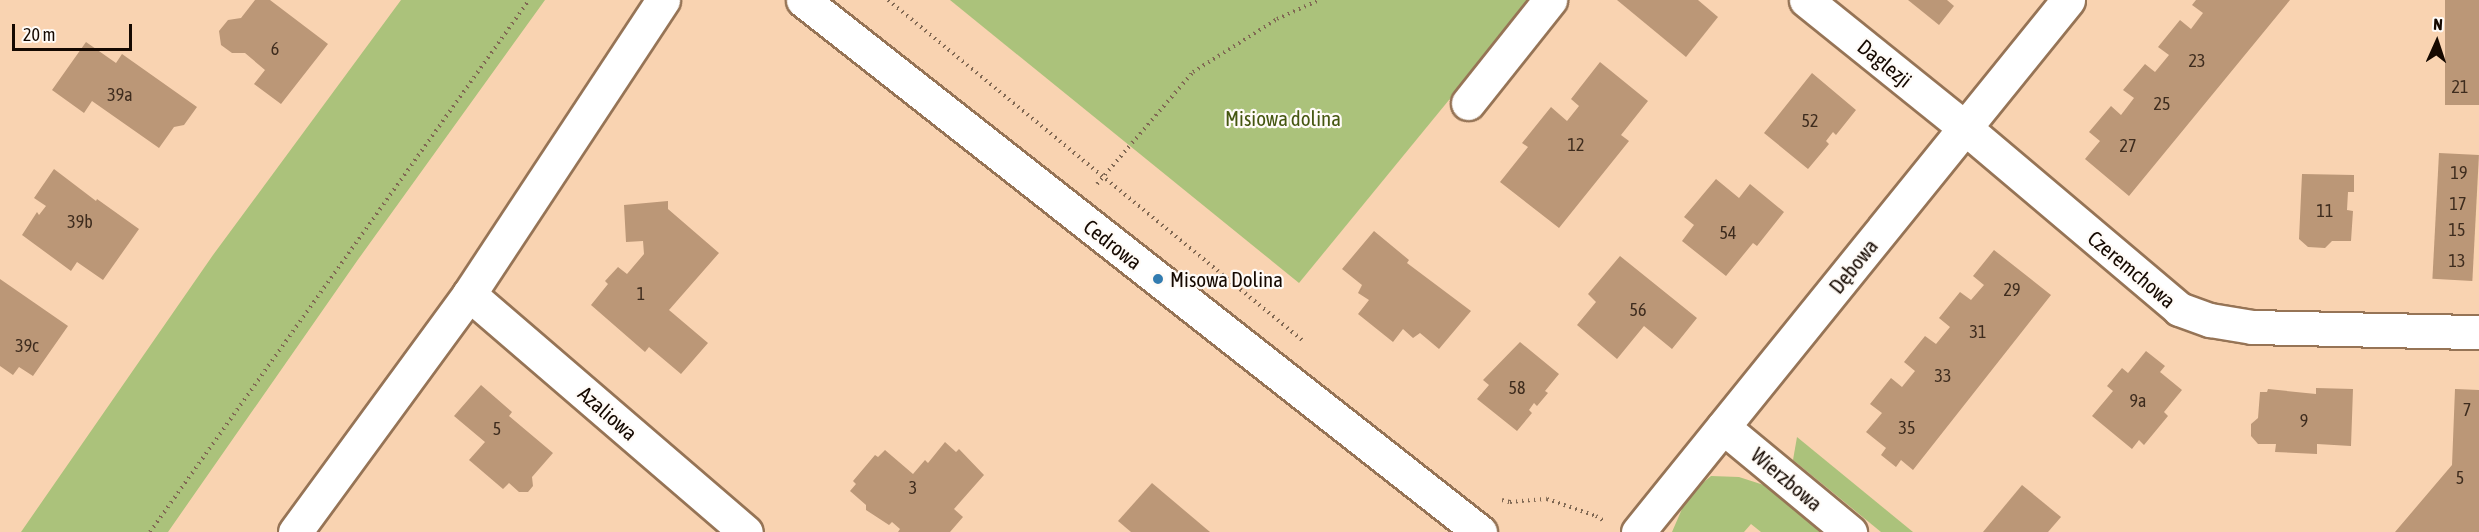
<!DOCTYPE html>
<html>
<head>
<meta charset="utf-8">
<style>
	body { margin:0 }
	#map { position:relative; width:2479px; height:532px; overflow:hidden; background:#f9d3b1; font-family:"Asap Condensed",sans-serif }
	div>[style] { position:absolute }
	.green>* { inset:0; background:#abc27b }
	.building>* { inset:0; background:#bb9777; transform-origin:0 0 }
	.path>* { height:4px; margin-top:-2px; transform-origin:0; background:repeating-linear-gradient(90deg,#806853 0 1.5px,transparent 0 6px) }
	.roads { filter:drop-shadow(2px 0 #967456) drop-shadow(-2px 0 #967456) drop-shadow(0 2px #967456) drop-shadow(0 -2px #967456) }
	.minor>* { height:33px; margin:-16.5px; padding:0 16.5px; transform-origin:16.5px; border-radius:16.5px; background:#fff }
	.dots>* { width:16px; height:16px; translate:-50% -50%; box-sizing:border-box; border:3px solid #fffbf7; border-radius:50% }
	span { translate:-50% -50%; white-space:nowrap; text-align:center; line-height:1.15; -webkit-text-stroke:4.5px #fffbf7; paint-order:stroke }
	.number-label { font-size:18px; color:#3e2c1e }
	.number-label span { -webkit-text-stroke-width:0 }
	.street-label { font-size:21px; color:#150901 }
	.park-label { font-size:21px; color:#455711 }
	.poi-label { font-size:21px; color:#150901 }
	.left { translate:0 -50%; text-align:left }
	.north { position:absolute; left:2407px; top:12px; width:60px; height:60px; -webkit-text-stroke:4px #fffbf7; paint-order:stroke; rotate:3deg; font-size:16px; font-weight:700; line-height:24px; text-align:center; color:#150901 }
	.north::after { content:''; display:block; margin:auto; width:21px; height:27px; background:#150901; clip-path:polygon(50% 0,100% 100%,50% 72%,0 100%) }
	.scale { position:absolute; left:12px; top:24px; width:120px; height:27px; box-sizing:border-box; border:3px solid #150901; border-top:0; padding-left:8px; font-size:18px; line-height:21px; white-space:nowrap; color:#150901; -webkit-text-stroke:4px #fffbf7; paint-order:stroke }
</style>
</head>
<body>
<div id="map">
	<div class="green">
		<i style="clip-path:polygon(401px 0,545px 0,357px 261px,168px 532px,21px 532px,213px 255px)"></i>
		<i style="clip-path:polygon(950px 0,1531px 0,1299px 283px)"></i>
		<i style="clip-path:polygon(1797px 437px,1913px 532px,1881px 532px,1793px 460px)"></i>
		<i style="clip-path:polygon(1711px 476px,1739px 477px,1773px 488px,1824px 532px,1761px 532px,1751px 524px,1744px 532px,1672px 532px,1688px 495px)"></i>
	</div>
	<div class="building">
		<i style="clip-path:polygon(255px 0,270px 0,328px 44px,281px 104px,254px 84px,265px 70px,245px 53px,232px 53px,221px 45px,219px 31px,228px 20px,241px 18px)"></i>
		<i style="clip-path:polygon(1617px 0,1698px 0,1718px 17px,1686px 57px)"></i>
		<i style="clip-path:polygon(1908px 0,1947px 0,1954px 6px,1939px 25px)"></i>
		<i style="clip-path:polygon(2196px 0,2290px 0,2129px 196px,2085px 159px,2100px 141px,2089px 132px,2111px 106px,2121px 115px,2134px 98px,2123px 90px,2145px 64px,2155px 72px,2169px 55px,2158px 47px,2180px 20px,2191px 29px,2203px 13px,2192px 5px)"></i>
		<i style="left:2445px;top:0;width:34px;height:105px"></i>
		<i style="clip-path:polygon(86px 42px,116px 63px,122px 54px,197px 107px,184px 125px,174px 127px,159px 148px,92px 101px,84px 113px,52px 90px)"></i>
		<i style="clip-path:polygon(1600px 62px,1648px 101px,1621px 135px,1629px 141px,1559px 228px,1500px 182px,1528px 147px,1522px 143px,1551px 107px,1567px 121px,1579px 106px,1571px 99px)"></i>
		<i style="clip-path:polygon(1812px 73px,1856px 110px,1836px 135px,1833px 132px,1826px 141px,1829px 144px,1808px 169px,1764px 133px)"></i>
		<i style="left:2439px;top:153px;width:40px;height:126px;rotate:3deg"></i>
		<i style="clip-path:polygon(54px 169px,96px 201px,97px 199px,139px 229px,103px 280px,77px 262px,71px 271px,22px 235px,37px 212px,39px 215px,46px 206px,34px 198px)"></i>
		<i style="clip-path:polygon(2302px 174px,2354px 175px,2354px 192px,2348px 192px,2347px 210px,2353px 211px,2351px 241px,2332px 241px,2325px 248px,2308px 247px,2299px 239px)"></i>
		<i style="clip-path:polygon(1716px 179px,1739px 198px,1750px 184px,1784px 212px,1757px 246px,1753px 243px,1726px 276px,1682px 241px,1694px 225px,1684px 217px)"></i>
		<i style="clip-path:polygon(668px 201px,668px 209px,719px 253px,669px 310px,708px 343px,681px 374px,649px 347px,645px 352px,591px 305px,608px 284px,605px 281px,618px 267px,627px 274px,644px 254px,643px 241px,626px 242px,624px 205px)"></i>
		<i style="clip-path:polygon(1374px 231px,1409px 260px,1407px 263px,1471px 311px,1439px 349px,1420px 333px,1413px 338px,1403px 329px,1393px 342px,1358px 314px,1369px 300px,1358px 293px,1362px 285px,1342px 269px)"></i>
		<i style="clip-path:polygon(1994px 250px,2051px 295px,1913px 470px,1901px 460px,1896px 467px,1881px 455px,1886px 448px,1866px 432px,1882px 413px,1870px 404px,1891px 378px,1902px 387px,1915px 371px,1904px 362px,1925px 336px,1936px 344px,1950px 327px,1939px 318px,1960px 292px,1971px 300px,1984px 285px,1973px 276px)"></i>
		<i style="clip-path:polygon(1620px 256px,1697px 318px,1672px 349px,1644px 326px,1617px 359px,1577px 325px,1596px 302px,1588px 294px)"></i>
		<i style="clip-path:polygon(0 279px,68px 326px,33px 376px,19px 367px,13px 375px,0 366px)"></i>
		<i style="clip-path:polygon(1520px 342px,1559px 374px,1545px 391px,1548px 393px,1537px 406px,1534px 403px,1529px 410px,1532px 413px,1517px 431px,1477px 399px,1489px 385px,1483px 380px)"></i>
		<i style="clip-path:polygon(2146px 351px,2165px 366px,2160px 372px,2182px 390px,2164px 412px,2168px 416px,2144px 445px,2139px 440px,2132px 449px,2092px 416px,2113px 391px,2107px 386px,2122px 368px,2128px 373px)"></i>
		<i style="clip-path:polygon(481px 385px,512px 412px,509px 416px,553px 453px,532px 477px,533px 486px,528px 492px,519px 492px,509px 483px,503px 489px,469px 460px,485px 442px,454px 416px)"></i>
		<i style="clip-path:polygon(2316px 388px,2353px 389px,2351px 446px,2317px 444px,2317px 454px,2275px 452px,2276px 444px,2258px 444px,2251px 436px,2251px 424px,2258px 418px,2260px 392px,2267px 392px,2268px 389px,2316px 394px)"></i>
		<i style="clip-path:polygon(2455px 389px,2479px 390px,2479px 532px,2395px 532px,2452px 465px)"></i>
		<i style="clip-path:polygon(945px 442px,956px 452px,959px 449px,984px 475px,954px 509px,963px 517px,950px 532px,898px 532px,900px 529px,892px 522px,889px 525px,866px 510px,866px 505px,850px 491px,856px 484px,853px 481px,875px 455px,878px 457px,885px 450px,913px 474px,925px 460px,928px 463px)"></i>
		<i style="clip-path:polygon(1152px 483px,1210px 532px,1131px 532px,1118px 521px)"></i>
		<i style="clip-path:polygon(2022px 485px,2061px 517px,2048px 532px,1983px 532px)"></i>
	</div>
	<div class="path">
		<i style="left:888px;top:0;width:536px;rotate:39.39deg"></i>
		<i style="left:1097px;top:184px;width:148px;rotate:-49.4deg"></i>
		<i style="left:1193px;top:72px;width:99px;rotate:-32.2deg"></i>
		<i style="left:1277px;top:19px;width:46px;rotate:-24.3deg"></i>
		<i style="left:1502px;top:500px;width:8px;rotate:14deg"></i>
		<i style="left:1510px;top:502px;width:37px;rotate:-5deg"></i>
		<i style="left:1547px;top:499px;width:52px;rotate:19.1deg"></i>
		<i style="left:1596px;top:516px;width:9px;rotate:32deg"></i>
		<i style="left:150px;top:532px;width:653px;rotate:-54.53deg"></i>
	</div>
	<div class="roads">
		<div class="minor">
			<i style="left:663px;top:0;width:352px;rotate:123.4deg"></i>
			<i style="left:469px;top:294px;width:365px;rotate:40.7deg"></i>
			<i style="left:803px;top:0;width:861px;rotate:38.16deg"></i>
			<i style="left:1806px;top:0;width:203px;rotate:38.8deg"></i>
			<i style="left:1964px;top:127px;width:282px;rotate:40.2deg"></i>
			<i style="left:2179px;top:309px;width:33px;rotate:20deg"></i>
			<i style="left:2210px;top:320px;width:43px;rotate:9.5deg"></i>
			<i style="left:2252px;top:327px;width:227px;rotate:1.3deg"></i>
			<i style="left:1468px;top:103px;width:132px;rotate:-51.5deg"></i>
			<i style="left:1723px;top:427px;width:165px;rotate:39.6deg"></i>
			<i style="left:295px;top:532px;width:295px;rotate:-53.8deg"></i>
			<i style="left:1638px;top:532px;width:684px;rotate:-51.05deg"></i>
		</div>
	</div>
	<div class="dots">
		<i style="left:1158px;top:279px;background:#337cb0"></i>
	</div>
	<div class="number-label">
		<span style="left:275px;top:49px">6</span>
		<span style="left:2197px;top:61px">23</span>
		<span style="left:2460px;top:87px">21</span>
		<span style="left:120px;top:95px">39a</span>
		<span style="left:2162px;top:104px">25</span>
		<span style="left:1810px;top:121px">52</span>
		<span style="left:1576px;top:145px">12</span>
		<span style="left:2128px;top:146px">27</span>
		<span style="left:2459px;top:173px">19</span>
		<span style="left:2458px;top:204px">17</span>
		<span style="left:2325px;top:211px">11</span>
		<span style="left:80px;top:222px">39b</span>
		<span style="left:2457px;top:230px">15</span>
		<span style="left:1728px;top:233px">54</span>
		<span style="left:2457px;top:261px">13</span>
		<span style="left:2012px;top:290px">29</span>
		<span style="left:641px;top:294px">1</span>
		<span style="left:1638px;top:310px">56</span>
		<span style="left:1978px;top:332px">31</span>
		<span style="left:27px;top:346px">39c</span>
		<span style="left:1943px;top:376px">33</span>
		<span style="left:1517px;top:388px">58</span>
		<span style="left:2138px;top:401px">9a</span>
		<span style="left:2467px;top:410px">7</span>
		<span style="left:2304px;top:421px">9</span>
		<span style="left:1907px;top:428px">35</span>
		<span style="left:497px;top:429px">5</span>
		<span style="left:2460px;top:478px">5</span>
		<span style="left:913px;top:488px">3</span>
	</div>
	<div class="street-label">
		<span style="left:1885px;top:63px;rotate:39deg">Daglezji</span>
		<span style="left:1113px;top:244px;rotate:38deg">Cedrowa</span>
		<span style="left:1853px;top:266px;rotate:-51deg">Dębowa</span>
		<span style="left:2132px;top:269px;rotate:40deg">Czeremchowa</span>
		<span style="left:608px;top:413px;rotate:41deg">Azaliowa</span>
		<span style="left:1787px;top:479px;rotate:40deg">Wierzbowa</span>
	</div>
	<div class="park-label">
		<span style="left:1283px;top:118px">Misiowa dolina</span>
	</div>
	<div class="poi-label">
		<span class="left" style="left:1170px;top:279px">Misowa Dolina</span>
	</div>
	<div class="north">N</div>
	<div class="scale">20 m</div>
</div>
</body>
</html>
